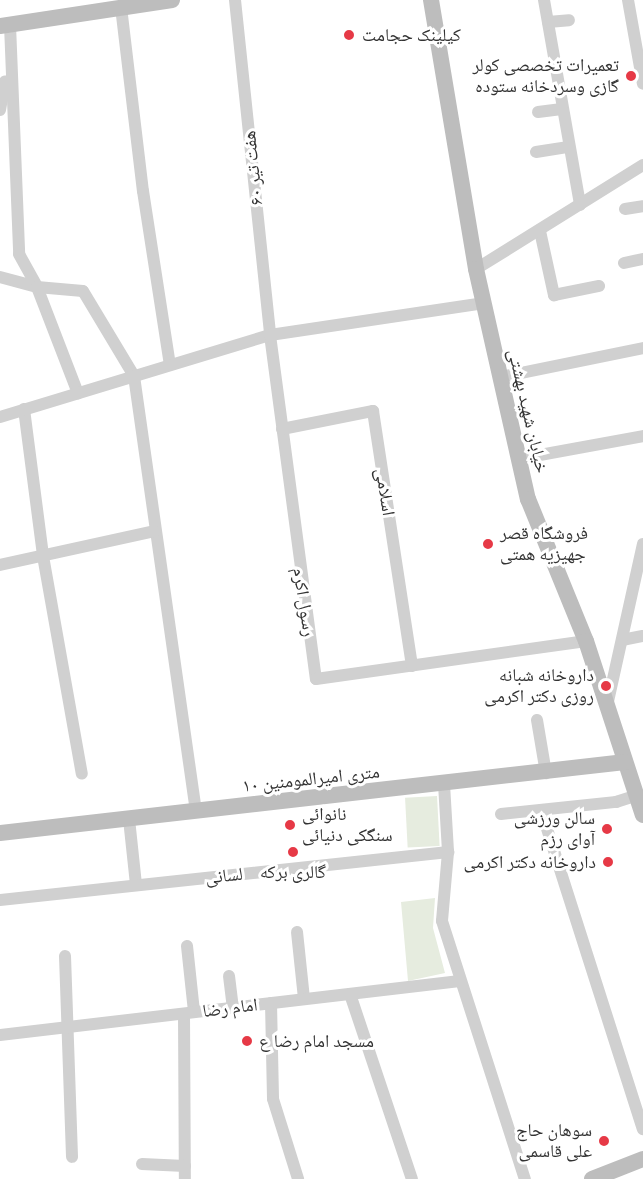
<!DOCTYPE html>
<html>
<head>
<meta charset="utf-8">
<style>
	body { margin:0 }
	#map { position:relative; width:643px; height:1179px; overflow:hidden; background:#fff; font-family:"Titillium Web","Noto Naskh Arabic",sans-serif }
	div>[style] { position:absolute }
	.green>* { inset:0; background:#e6ecdf; transform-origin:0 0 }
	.street>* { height:12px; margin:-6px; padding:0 6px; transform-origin:6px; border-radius:6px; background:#d0d0d0 }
	.secondary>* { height:16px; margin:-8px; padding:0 8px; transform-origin:8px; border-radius:8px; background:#bdbdbd }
	.dots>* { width:16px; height:16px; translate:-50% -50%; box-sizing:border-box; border:3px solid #fff; border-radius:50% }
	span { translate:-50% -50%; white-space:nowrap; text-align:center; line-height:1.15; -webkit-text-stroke:6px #fff; paint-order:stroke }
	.poi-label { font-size:18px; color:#333 }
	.left { translate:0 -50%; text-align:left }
	.right { translate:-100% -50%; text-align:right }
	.street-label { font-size:18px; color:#333 }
</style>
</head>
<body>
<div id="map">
	<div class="green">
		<i style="left:437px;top:796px;width:50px;height:32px;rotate:87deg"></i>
		<i style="clip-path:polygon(435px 898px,433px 928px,445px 973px,408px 981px,401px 902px)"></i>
	</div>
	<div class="street">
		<i style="left:235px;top:0;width:337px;rotate:84deg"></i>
		<i style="left:270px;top:335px;width:347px;rotate:82.4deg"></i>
		<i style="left:316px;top:679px;width:273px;rotate:-8deg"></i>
		<i style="left:544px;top:0;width:208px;rotate:80deg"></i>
		<i style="left:628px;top:0;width:85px;rotate:79.9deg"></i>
		<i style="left:121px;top:7px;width:185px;rotate:83.2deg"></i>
		<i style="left:143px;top:191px;width:176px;rotate:81.2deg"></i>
		<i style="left:548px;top:22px;width:21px;rotate:-5deg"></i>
		<i style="left:10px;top:25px;width:229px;rotate:87.7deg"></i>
		<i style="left:19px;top:254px;width:38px;rotate:61deg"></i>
		<i style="left:37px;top:287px;width:114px;rotate:68.9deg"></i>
		<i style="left:0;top:110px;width:29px;rotate:-80deg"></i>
		<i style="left:538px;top:112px;width:24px;rotate:-7deg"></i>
		<i style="left:536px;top:152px;width:33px;rotate:-9deg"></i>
		<i style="left:625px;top:209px;width:18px;rotate:-9deg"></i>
		<i style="left:540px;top:231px;width:66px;rotate:77.7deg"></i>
		<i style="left:554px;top:295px;width:46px;rotate:-11.3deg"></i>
		<i style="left:624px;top:263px;width:19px;rotate:-12deg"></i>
		<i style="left:476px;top:269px;width:197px;rotate:-31.9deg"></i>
		<i style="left:0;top:277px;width:38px;rotate:15deg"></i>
		<i style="left:37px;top:287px;width:46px;rotate:5deg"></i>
		<i style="left:83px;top:291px;width:99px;rotate:59deg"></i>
		<i style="left:134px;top:376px;width:440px;rotate:81.9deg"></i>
		<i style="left:501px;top:377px;width:145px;rotate:-11.5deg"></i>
		<i style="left:24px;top:409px;width:148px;rotate:82.6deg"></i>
		<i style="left:43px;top:556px;width:221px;rotate:79.9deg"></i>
		<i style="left:0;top:417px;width:282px;rotate:-16.9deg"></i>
		<i style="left:270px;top:335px;width:215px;rotate:-8.5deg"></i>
		<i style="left:282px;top:429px;width:93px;rotate:-11.2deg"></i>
		<i style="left:373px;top:411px;width:258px;rotate:81.3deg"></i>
		<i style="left:518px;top:459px;width:127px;rotate:-10.4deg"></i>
		<i style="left:0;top:565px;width:158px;rotate:-12.4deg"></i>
		<i style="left:622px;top:640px;width:21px;rotate:-11deg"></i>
		<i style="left:607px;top:706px;width:166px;rotate:-77.5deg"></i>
		<i style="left:537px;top:720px;width:54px;rotate:80.4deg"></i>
		<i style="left:444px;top:784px;width:68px;rotate:86.6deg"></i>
		<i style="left:448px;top:852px;width:69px;rotate:95deg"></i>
		<i style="left:442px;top:921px;width:271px;rotate:72.2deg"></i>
		<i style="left:541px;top:810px;width:335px;rotate:72.3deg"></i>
		<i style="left:501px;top:814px;width:116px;rotate:-6deg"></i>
		<i style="left:616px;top:802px;width:22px;rotate:-18deg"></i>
		<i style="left:129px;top:819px;width:66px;rotate:83.9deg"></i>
		<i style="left:0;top:900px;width:451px;rotate:-6.1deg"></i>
		<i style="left:297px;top:932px;width:67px;rotate:84deg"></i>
		<i style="left:187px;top:946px;width:66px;rotate:83.9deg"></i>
		<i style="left:65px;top:956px;width:201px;rotate:88deg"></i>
		<i style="left:229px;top:976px;width:32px;rotate:83deg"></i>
		<i style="left:350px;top:994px;width:195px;rotate:71.5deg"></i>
		<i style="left:271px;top:1003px;width:96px;rotate:88.8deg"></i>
		<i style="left:273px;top:1099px;width:84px;rotate:72.6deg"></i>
		<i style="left:184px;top:1014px;width:165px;rotate:89.7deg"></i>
		<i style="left:0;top:1035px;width:463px;rotate:-6.7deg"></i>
		<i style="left:142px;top:1164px;width:43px;rotate:2.7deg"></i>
	</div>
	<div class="secondary">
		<i style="left:431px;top:0;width:273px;rotate:80.5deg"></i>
		<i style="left:476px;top:269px;width:236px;rotate:77.3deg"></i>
		<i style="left:528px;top:499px;width:153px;rotate:67.8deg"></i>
		<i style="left:586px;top:641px;width:183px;rotate:71.9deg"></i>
		<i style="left:0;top:26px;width:174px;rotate:-8.6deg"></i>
		<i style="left:0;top:833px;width:629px;rotate:-6.48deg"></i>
		<i style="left:592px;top:1179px;width:55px;rotate:-21.4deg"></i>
	</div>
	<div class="dots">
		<i style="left:349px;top:35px;background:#e63946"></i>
		<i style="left:631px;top:76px;background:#e63946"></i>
		<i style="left:488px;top:544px;background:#e63946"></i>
		<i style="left:606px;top:686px;background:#e63946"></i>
		<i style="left:290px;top:825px;background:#e63946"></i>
		<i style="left:607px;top:829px;background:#e63946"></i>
		<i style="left:293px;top:852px;background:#e63946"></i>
		<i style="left:608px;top:862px;background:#e63946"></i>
		<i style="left:247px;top:1041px;background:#e63946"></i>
		<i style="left:604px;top:1141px;background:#e63946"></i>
	</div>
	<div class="poi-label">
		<span class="left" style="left:362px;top:35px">کیلینک حجامت</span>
		<span class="right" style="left:619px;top:76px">تعمیرات تخصصی کولر<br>گازی وسردخانه ستوده</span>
		<span class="left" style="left:500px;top:544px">فروشگاه قصر<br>جهیزیه همتی</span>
		<span class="right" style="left:594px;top:686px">داروخانه شبانه<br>روزی دکتر اکرمی</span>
		<span class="left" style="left:302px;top:825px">نانوائی<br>سنگکی دنیائی</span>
		<span class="right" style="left:595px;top:829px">سالن ورزشی<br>آوای رزم</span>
		<span class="right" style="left:596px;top:862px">داروخانه دکتر اکرمی</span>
		<span style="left:293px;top:872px">گالری برکه</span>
		<span class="left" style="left:259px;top:1041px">مسجد امام رضا ع</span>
		<span class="right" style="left:592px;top:1141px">سوهان حاج<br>علی قاسمی</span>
	</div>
	<div class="street-label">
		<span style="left:253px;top:168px;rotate:-96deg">هفت تیر ۶۰</span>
		<span style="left:528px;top:411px;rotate:77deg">خیابان شهید بهشتی</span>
		<span style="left:385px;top:492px;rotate:81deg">اسلامی</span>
		<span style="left:304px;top:602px;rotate:81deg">رسول اکرم</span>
		<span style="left:311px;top:779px;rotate:-6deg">۱۰ متری امیرالمومنین</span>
		<span style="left:224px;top:876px;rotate:-6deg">لسانی</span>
		<span style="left:230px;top:1008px;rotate:-7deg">امام رضا</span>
	</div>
</div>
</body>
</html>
